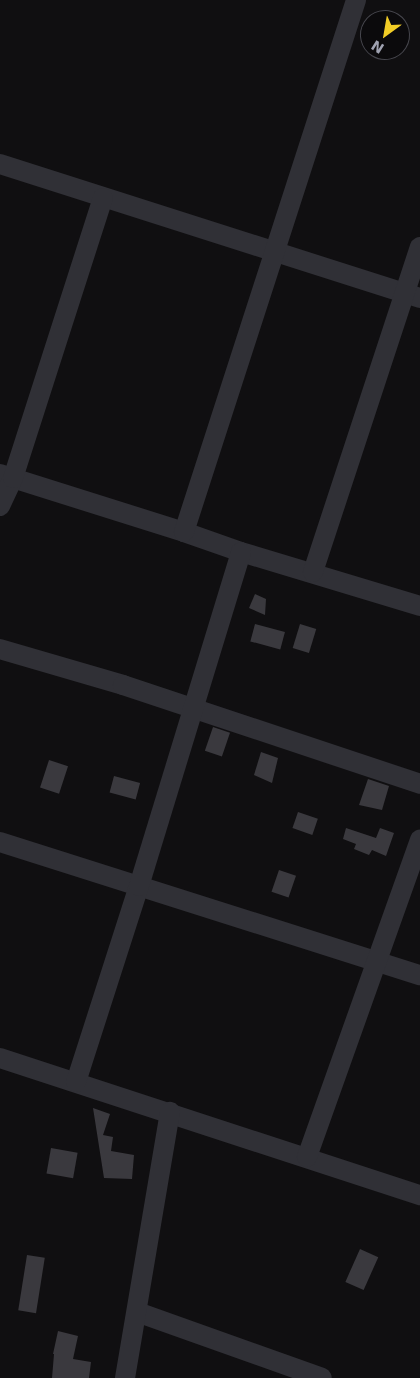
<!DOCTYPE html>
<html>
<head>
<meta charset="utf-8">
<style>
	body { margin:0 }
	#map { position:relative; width:420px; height:1378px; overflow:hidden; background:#100f11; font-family:"DejaVu Sans",sans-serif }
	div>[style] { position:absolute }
	.building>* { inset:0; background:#3a393e; transform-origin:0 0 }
	.street>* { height:20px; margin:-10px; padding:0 10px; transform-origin:10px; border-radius:10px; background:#303036 }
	span { translate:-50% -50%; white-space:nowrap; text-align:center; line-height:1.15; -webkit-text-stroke:4.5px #0b0a0c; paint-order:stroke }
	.north { position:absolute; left:360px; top:10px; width:50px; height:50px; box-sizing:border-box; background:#0b0a0c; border:1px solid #47474e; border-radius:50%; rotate:212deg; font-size:14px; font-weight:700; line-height:20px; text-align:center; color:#a0a3b2 }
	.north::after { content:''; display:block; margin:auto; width:18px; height:22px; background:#f2cd26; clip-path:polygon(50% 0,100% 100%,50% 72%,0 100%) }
</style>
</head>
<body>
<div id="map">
	<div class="building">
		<i style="clip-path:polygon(255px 594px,266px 599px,265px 615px,249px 608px)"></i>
		<i style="left:255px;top:624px;width:31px;height:18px;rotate:15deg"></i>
		<i style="left:300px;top:624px;width:17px;height:25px;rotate:17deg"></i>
		<i style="left:213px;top:727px;width:18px;height:25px;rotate:19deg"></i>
		<i style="clip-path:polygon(261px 752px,278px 758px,272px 783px,254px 775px)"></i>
		<i style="left:49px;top:760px;width:20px;height:29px;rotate:18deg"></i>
		<i style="left:114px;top:776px;width:27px;height:17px;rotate:15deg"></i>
		<i style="clip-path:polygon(368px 779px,389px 786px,382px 810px,359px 805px)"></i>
		<i style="left:298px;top:812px;width:21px;height:17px;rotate:19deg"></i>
		<i style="clip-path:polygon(346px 828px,376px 838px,380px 828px,394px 833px,386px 856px,372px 850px,369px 855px,354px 849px,356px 844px,343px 839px)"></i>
		<i style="left:279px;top:870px;width:18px;height:23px;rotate:19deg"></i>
		<i style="clip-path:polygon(93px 1108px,110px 1114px,103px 1135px,113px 1137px,111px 1151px,134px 1155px,132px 1179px,104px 1178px)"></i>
		<i style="left:51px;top:1148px;width:27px;height:26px;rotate:10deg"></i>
		<i style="left:360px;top:1249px;width:20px;height:36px;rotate:24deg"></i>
		<i style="left:27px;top:1255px;width:18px;height:56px;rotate:9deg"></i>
		<i style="clip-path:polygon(58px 1331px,78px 1336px,73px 1359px,91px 1362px,89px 1378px,52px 1378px,54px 1354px,53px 1354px)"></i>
	</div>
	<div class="street">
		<i style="left:0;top:164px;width:441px;rotate:17.7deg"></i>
		<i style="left:0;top:474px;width:193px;rotate:17.5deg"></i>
		<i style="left:184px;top:532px;width:60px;rotate:19.3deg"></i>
		<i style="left:241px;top:552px;width:187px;rotate:16.8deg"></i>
		<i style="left:0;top:506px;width:31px;rotate:-65deg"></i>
		<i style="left:13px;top:478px;width:294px;rotate:-72.2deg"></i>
		<i style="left:184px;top:532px;width:559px;rotate:-72.08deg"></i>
		<i style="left:313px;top:572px;width:342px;rotate:-71.8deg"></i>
		<i style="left:0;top:649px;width:128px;rotate:16.3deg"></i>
		<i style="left:123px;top:685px;width:313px;rotate:18.4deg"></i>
		<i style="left:0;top:842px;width:441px;rotate:17.6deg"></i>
		<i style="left:0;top:1058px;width:442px;rotate:18.1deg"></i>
		<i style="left:76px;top:1082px;width:206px;rotate:-72.2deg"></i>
		<i style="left:139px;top:886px;width:349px;rotate:-73deg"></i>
		<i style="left:307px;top:1157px;width:337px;rotate:-70.4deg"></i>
		<i style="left:137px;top:1312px;width:196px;rotate:19.6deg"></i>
		<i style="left:125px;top:1378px;width:270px;rotate:-80.4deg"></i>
	</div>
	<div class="north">N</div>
</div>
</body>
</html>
